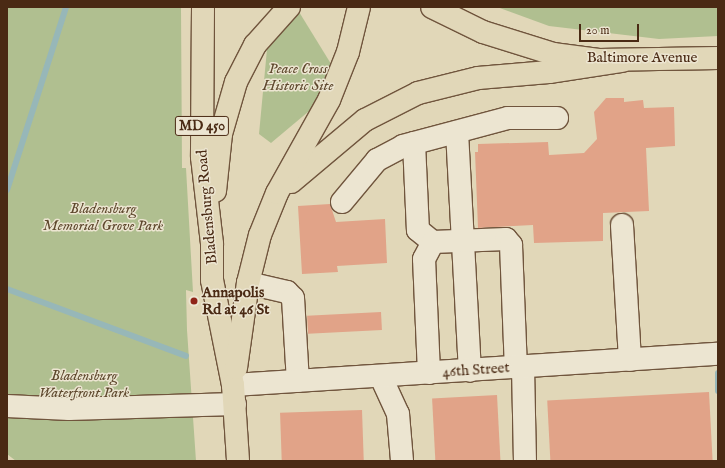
<!DOCTYPE html>
<html>
<head>
<meta charset="utf-8">
<style>
	body { margin:0 }
	#map { position:relative; width:725px; height:468px; overflow:hidden; background:#e1d7b8; font-family:"IM FELL English",serif }
	div>[style] { position:absolute }
	.green>* { inset:0; background:#b0bf90 }
	.stream>* { height:6px; margin:-3px; padding:0 3px; transform-origin:3px; border-radius:3px; background:#97b7b8 }
	.building>* { inset:0; background:#e1a388; transform-origin:0 0 }
	.roads { filter:drop-shadow(1px 0 #70553d) drop-shadow(-1px 0 #70553d) drop-shadow(0 1px #70553d) drop-shadow(0 -1px #70553d) }
	.minor>* { height:22px; margin:-11px; padding:0 11px; transform-origin:11px; border-radius:11px; background:#ece5d1 }
	.major>* { height:22px; margin:-11px; padding:0 11px; transform-origin:11px; border-radius:11px; background:#e1d7b8 }
	.dots>* { width:11px; height:11px; translate:-50% -50%; box-sizing:border-box; border:2px solid #ece5d1; border-radius:50% }
	span { translate:-50% -50%; white-space:nowrap; text-align:center; line-height:1.15; -webkit-text-stroke:3px #ece5d1; paint-order:stroke }
	.shield-label span { padding:1px 3px; background:#ece5d1; border:1px solid; border-radius:3px; -webkit-text-stroke-width:0 }
	.shield-label { font-size:14px; color:#4a2a14; font-weight:700 }
	.street-label { font-size:15px; color:#4a2a14 }
	.park-label { font-size:15px; color:#5e482d; font-style:italic }
	.poi-label { font-size:15px; color:#4a2a14; font-weight:700 }
	.left { translate:0 -50%; text-align:left }
	.frame { position:absolute; inset:0; border:8px solid #4a2a14; pointer-events:none }
	.scale { position:absolute; left:579px; top:24px; width:60px; height:18px; box-sizing:border-box; border:2px solid #4a2a14; border-top:0; padding-left:5px; font-size:12px; line-height:14px; white-space:nowrap; color:#4a2a14; -webkit-text-stroke:3px #ece5d1; paint-order:stroke }
</style>
</head>
<body>
<div id="map">
	<div class="green">
		<i style="clip-path:polygon(7px 7px,181px 7px,182px 168px,186px 168px,193px 292px,186px 290px,187px 330px,196px 461px,16px 461px,7px 454px)"></i>
		<i style="clip-path:polygon(271px 7px,296px 7px,336px 72px,333px 91px,271px 143px,259px 134px)"></i>
		<i style="clip-path:polygon(497px 7px,718px 7px,718px 36px,659px 39px,549px 26px)"></i>
	</div>
	<div class="stream">
		<i style="left:7px;top:190px;width:192px;rotate:-72.1deg"></i>
		<i style="left:7px;top:289px;width:191px;rotate:20.5deg"></i>
		<i style="left:718px;top:373px;width:18px;rotate:90deg"></i>
	</div>
	<div class="building">
		<i style="clip-path:polygon(606px 98px,624px 98px,624px 102px,643px 100px,644px 108px,674px 107px,675px 146px,646px 148px,649px 211px,603px 213px,603px 241px,534px 243px,533px 225px,478px 228px,475px 152px,478px 152px,478px 144px,548px 142px,549px 155px,584px 153px,597px 139px,594px 112px)"></i>
		<i style="clip-path:polygon(330px 204px,336px 222px,385px 219px,387px 263px,337px 266px,338px 272px,302px 274px,298px 206px)"></i>
		<i style="left:381px;top:312px;width:18px;height:74px;rotate:87deg"></i>
		<i style="left:709px;top:392px;width:69px;height:162px;rotate:87deg"></i>
		<i style="left:497px;top:395px;width:66px;height:65px;rotate:87deg"></i>
		<i style="left:362px;top:410px;width:51px;height:82px;rotate:88deg"></i>
	</div>
	<div class="roads">
		<div class="minor">
			<i style="left:457px;top:132px;width:239px;rotate:86.9deg"></i>
			<i style="left:414px;top:143px;width:87px;rotate:87.4deg"></i>
			<i style="left:418px;top:230px;width:19px;rotate:39deg"></i>
			<i style="left:342px;top:202px;width:55px;rotate:-50.2deg"></i>
			<i style="left:377px;top:160px;width:30px;rotate:-28deg"></i>
			<i style="left:403px;top:146px;width:109px;rotate:-14.9deg"></i>
			<i style="left:508px;top:118px;width:49px"></i>
			<i style="left:622px;top:225px;width:135px;rotate:86.6deg"></i>
			<i style="left:248px;top:283px;width:40px;rotate:13deg"></i>
			<i style="left:287px;top:292px;width:8px;rotate:45deg"></i>
			<i style="left:293px;top:298px;width:83px;rotate:86.6deg"></i>
			<i style="left:523px;top:367px;width:94px;rotate:88.8deg"></i>
			<i style="left:429px;top:373px;width:114px;rotate:-92.5deg"></i>
			<i style="left:424px;top:259px;width:19px;rotate:-62deg"></i>
			<i style="left:433px;top:242px;width:73px;rotate:-2.4deg"></i>
			<i style="left:506px;top:239px;width:8px;rotate:50deg"></i>
			<i style="left:511px;top:245px;width:123px;rotate:87.7deg"></i>
			<i style="left:381px;top:377px;width:41px;rotate:65.3deg"></i>
			<i style="left:398px;top:414px;width:47px;rotate:85.1deg"></i>
			<i style="left:233px;top:385px;width:486px;rotate:-3.7deg"></i>
			<i style="left:7px;top:406px;width:62px;rotate:2.8deg"></i>
			<i style="left:69px;top:409px;width:166px;rotate:-1.7deg"></i>
		</div>
		<div class="major">
			<i style="left:203px;top:7px;width:150px;rotate:90.4deg"></i>
			<i style="left:202px;top:157px;width:88px;rotate:83.4deg"></i>
			<i style="left:212px;top:244px;width:36px;rotate:90deg"></i>
			<i style="left:212px;top:280px;width:107px;rotate:78.7deg"></i>
			<i style="left:233px;top:385px;width:76px;rotate:86.2deg"></i>
			<i style="left:432px;top:7px;width:57px;rotate:26.1deg"></i>
			<i style="left:483px;top:32px;width:73px;rotate:17.4deg"></i>
			<i style="left:553px;top:54px;width:46px;rotate:7.4deg"></i>
			<i style="left:599px;top:60px;width:119px;rotate:-1deg"></i>
			<i style="left:291px;top:182px;width:97px;rotate:-40deg"></i>
			<i style="left:365px;top:120px;width:59px;rotate:-27deg"></i>
			<i style="left:418px;top:93px;width:62px;rotate:-14deg"></i>
			<i style="left:478px;top:78px;width:71px;rotate:-4.8deg"></i>
			<i style="left:549px;top:72px;width:74px;rotate:-8.6deg"></i>
			<i style="left:215px;top:191px;width:57px;rotate:-84deg"></i>
			<i style="left:221px;top:134px;width:54px;rotate:-73.9deg"></i>
			<i style="left:236px;top:82px;width:42px;rotate:-62.8deg"></i>
			<i style="left:255px;top:45px;width:51px;rotate:-48.2deg"></i>
			<i style="left:236px;top:368px;width:86px;rotate:-82deg"></i>
			<i style="left:248px;top:283px;width:49px;rotate:-76deg"></i>
			<i style="left:260px;top:235px;width:45px;rotate:-68deg"></i>
			<i style="left:277px;top:193px;width:107px;rotate:-60.8deg"></i>
			<i style="left:329px;top:100px;width:52px;rotate:-68.4deg"></i>
			<i style="left:348px;top:52px;width:46px;rotate:-76.3deg"></i>
		</div>
	</div>
	<div class="dots">
		<i style="left:194px;top:301px;background:#8f2418"></i>
	</div>
	<div class="shield-label">
		<span style="left:202px;top:126px">MD 450</span>
	</div>
	<div class="street-label">
		<span style="left:642px;top:58px">Baltimore Avenue</span>
		<span style="left:207px;top:207px;rotate:-95deg">Bladensburg Road</span>
		<span style="left:476px;top:370px;rotate:-4deg">46th Street</span>
	</div>
	<div class="park-label">
		<span style="left:298px;top:77px">Peace Cross<br>Historic Site</span>
		<span style="left:103px;top:217px">Bladensburg<br>Memorial Grove Park</span>
		<span style="left:84px;top:384px">Bladensburg<br>Waterfront Park</span>
	</div>
	<div class="poi-label">
		<span class="left" style="left:202px;top:301px">Annapolis<br>Rd at 46 St</span>
	</div>
	<div class="frame"></div>
	<div class="scale">20 m</div>
</div>
</body>
</html>
